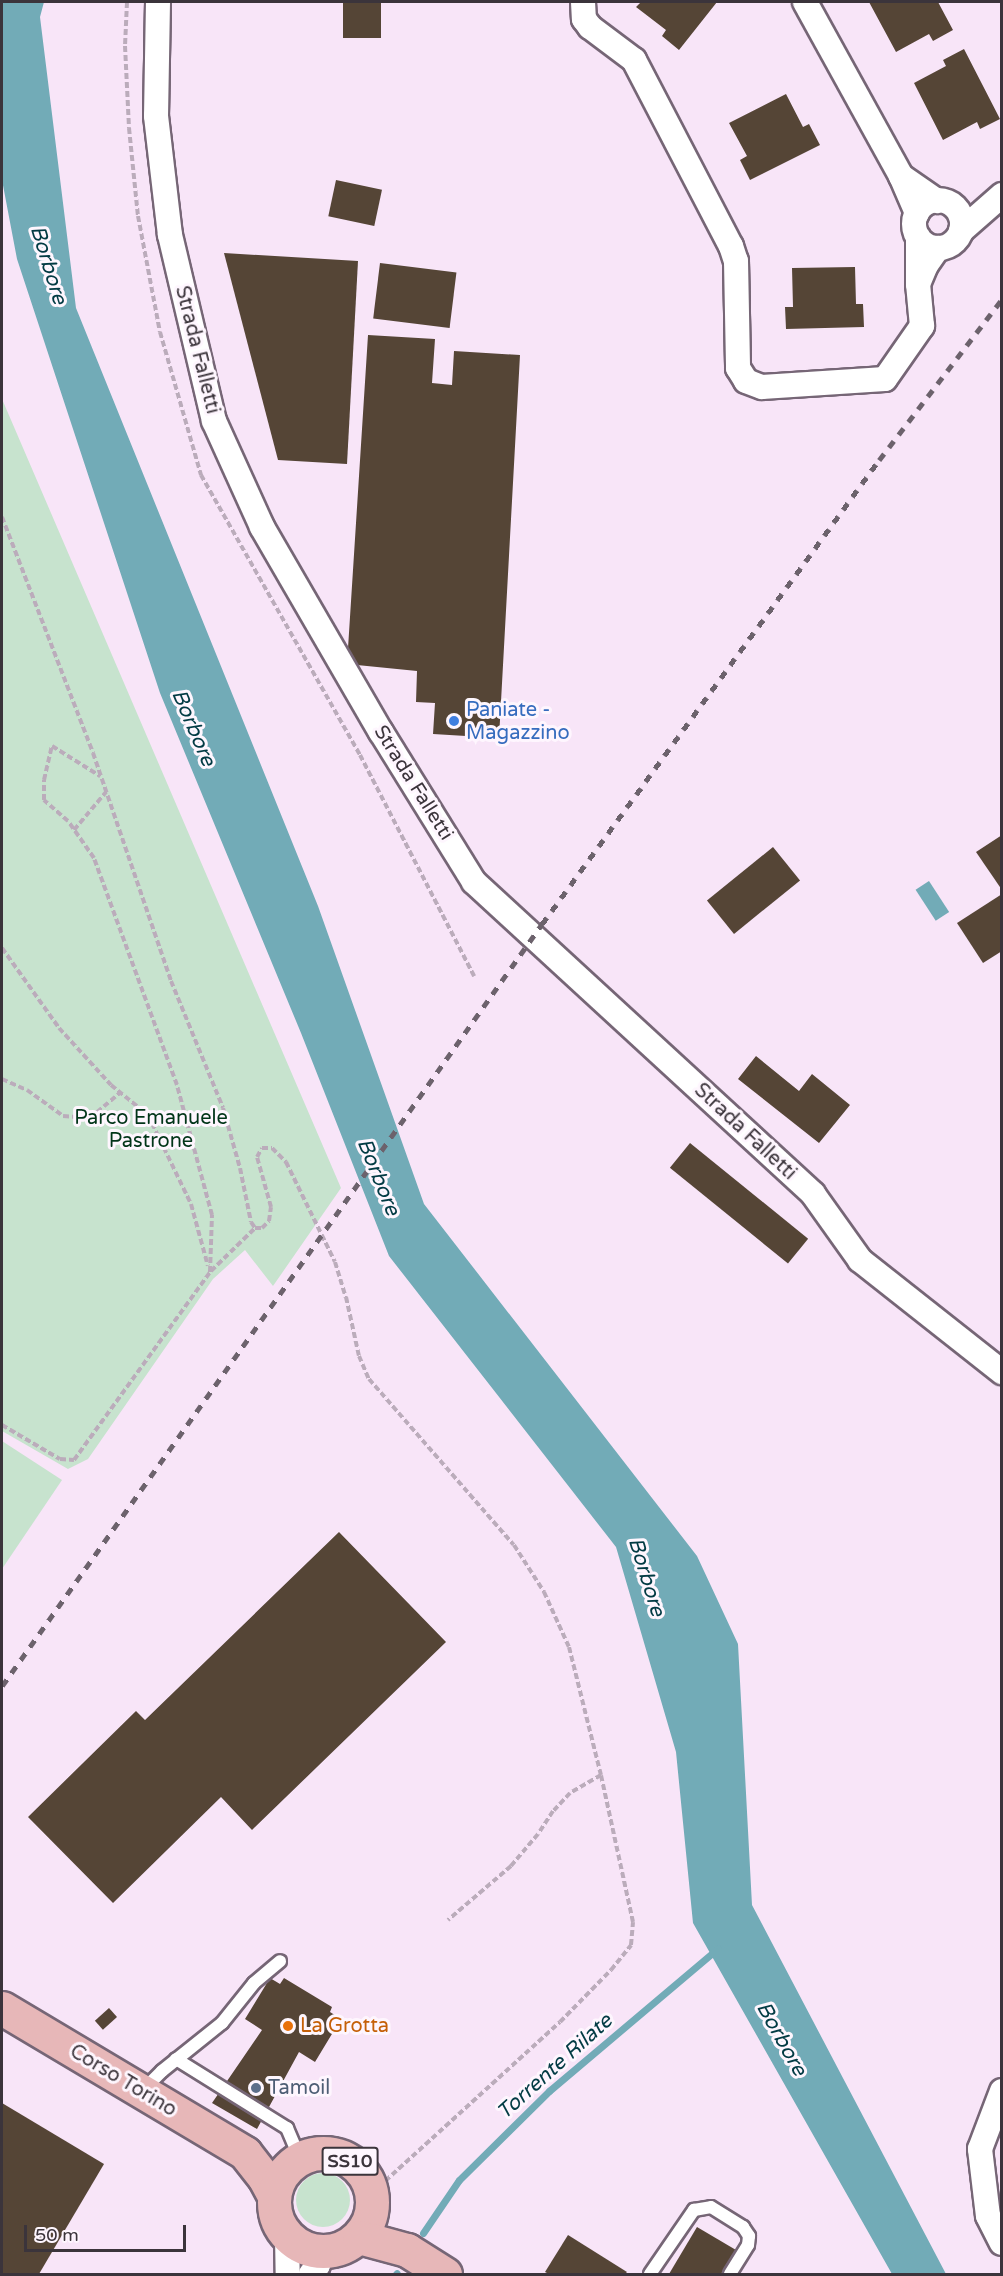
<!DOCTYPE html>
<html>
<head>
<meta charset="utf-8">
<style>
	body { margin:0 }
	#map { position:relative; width:1003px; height:2276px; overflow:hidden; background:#f8e5f8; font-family:"Varela Round",sans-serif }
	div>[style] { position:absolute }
	.green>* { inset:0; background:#c7e3ce }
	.round { border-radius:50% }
	.water>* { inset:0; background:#72abb7; transform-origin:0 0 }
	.stream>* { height:7px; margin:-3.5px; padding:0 3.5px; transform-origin:3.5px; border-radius:3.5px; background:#72abb7 }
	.building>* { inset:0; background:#554536; transform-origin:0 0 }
	.path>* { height:4px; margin-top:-2px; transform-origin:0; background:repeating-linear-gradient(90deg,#bbacbb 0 6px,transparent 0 9px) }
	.roads { filter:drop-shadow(2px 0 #766676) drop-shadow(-2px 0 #766676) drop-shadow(0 2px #766676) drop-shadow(0 -2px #766676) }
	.lane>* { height:12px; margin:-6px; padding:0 6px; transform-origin:6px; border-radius:6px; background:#fff }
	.street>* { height:24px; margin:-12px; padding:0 12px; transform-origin:12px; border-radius:12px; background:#fff }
	.street>.ring { margin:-12px; padding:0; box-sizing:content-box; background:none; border:24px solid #fff; border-radius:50% }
	.primary>* { height:33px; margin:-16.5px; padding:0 16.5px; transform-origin:16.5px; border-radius:16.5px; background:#e7b7b8 }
	.primary>.ring { margin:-16.5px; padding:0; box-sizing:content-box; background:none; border:33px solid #e7b7b8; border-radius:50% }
	.rail>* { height:4.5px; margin-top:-2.25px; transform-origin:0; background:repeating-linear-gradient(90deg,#6c626c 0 8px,transparent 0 16px) }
	.dots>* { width:16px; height:16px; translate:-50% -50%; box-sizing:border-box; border:3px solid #fef6fe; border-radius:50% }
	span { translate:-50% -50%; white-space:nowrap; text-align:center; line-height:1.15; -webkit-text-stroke:6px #fef6fe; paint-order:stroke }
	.shield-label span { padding:2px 4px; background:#fef6fe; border:2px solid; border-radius:4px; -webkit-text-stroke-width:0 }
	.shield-label { font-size:18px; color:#3b343b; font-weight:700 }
	.street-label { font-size:20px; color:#3b343b }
	.shop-label { font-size:20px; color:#366cbe }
	.left { translate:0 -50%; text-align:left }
	.park-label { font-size:20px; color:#013518 }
	.food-label { font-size:20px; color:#c56008 }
	.service-label { font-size:20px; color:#4e5e75 }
	.water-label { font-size:21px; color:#023b44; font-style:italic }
	.frame { position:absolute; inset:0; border:3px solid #3b343b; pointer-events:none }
	.scale { position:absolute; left:24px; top:2225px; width:162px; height:27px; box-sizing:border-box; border:3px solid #3b343b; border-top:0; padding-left:8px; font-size:18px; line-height:21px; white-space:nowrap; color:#3b343b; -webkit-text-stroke:4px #fef6fe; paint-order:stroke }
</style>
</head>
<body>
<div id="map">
	<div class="green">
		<i style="clip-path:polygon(2px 399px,341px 1188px,273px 1286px,245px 1250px,213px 1279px,88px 1459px,68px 1469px,2px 1431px)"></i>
		<i style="clip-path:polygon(2px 1441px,62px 1480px,2px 1569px)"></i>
		<i class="round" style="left:296px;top:2173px;width:54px;height:54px"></i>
	</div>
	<div class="water">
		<i style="clip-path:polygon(2px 2px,44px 2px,40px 17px,76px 308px,318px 906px,424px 1204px,697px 1556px,738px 1644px,752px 1905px,946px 2274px,892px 2274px,693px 1923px,676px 1752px,616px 1547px,389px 1256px,301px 1033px,160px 693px,17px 259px,2px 180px)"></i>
		<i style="left:929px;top:881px;width:37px;height:16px;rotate:57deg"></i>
	</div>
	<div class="stream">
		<i style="left:423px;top:2233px;width:64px;rotate:-55.8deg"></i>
		<i style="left:459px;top:2180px;width:127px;rotate:-44.7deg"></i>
		<i style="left:549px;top:2091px;width:221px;rotate:-40.2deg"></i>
		<i style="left:396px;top:2274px;width:1px;rotate:-45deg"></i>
	</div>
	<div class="building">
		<i style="left:343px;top:2px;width:38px;height:36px"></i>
		<i style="clip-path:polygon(641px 2px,717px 2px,679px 50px,662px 36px,666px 30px,636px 7px)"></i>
		<i style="clip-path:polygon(869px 2px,938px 2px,953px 30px,933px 41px,929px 34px,896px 52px)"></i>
		<i style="clip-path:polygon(964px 49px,1000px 119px,980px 129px,977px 122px,943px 140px,914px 83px,946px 66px,943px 60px)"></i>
		<i style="clip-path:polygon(786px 94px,803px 127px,809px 124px,820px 145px,750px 180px,740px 160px,747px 156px,729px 123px)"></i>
		<i style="left:336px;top:180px;width:47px;height:37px;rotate:12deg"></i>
		<i style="clip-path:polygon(224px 253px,358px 261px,347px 464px,278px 460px)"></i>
		<i style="left:380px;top:263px;width:77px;height:56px;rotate:7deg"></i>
		<i style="clip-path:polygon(855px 267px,856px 304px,863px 304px,864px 327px,786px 329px,785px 307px,793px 307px,792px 268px)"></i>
		<i style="clip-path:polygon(368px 335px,435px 339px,432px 383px,452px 385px,454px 351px,520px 355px,499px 738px,433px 734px,435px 703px,416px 702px,417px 671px,347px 664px)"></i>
		<i style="clip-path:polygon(1002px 835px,1002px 890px,976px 852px)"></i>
		<i style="left:773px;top:847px;width:43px;height:85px;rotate:51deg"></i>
		<i style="clip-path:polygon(1002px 894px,1002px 951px,983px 963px,957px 923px)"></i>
		<i style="clip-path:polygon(756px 1056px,799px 1091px,812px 1074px,850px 1105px,819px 1143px,738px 1079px)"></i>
		<i style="left:690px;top:1143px;width:152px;height:32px;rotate:39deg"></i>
		<i style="clip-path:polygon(339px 1532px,446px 1642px,252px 1830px,221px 1797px,113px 1903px,28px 1817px,136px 1711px,145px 1720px)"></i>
		<i style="clip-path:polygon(270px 1978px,280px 1984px,284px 1978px,332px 2007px,330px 2012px,341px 2019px,315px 2062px,299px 2052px,257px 2129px,212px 2103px,262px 2030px,245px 2019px)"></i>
		<i style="left:109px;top:2008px;width:12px;height:19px;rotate:48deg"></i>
		<i style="clip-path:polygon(2px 2103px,104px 2164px,39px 2274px,2px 2274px)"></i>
		<i style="clip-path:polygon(697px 2227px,736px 2250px,721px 2274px,669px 2274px)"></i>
		<i style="clip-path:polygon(568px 2235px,627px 2272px,625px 2274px,549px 2274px,545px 2272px)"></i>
	</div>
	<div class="path">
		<i style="left:127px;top:2px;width:44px;rotate:92.6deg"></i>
		<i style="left:125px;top:46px;width:82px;rotate:87.2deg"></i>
		<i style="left:129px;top:128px;width:88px;rotate:84.2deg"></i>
		<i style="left:138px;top:216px;width:118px;rotate:79.3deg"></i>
		<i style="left:160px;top:332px;width:149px;rotate:74deg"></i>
		<i style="left:201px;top:475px;width:322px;rotate:60.4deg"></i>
		<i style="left:360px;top:755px;width:249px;rotate:62.7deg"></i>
		<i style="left:2px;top:517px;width:253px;rotate:68.9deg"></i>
		<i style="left:93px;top:753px;width:241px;rotate:71.1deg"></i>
		<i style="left:171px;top:981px;width:137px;rotate:67.7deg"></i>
		<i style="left:223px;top:1108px;width:62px;rotate:74.2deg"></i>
		<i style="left:240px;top:1168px;width:55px;rotate:78.5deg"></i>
		<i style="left:251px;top:1222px;width:7px;rotate:56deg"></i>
		<i style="left:255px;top:1228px;width:7px"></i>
		<i style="left:262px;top:1228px;width:10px;rotate:-45deg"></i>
		<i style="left:269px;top:1221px;width:14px;rotate:-82deg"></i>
		<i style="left:271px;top:1207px;width:52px;rotate:-105.6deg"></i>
		<i style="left:257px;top:1157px;width:10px;rotate:-61deg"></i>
		<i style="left:262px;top:1148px;width:10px"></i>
		<i style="left:272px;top:1148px;width:20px;rotate:45deg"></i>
		<i style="left:286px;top:1162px;width:111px;rotate:63.9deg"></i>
		<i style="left:335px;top:1262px;width:37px;rotate:73deg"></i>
		<i style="left:346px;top:1297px;width:60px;rotate:77.6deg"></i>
		<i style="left:359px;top:1356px;width:25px;rotate:67deg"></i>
		<i style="left:369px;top:1379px;width:220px;rotate:48.9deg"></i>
		<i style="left:514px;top:1545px;width:56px;rotate:57.4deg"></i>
		<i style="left:544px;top:1592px;width:60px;rotate:65.6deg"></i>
		<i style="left:569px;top:1647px;width:132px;rotate:76deg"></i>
		<i style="left:601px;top:1775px;width:36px;rotate:150deg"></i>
		<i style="left:570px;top:1793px;width:25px;rotate:133deg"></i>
		<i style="left:553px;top:1811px;width:27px;rotate:123deg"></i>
		<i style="left:538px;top:1834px;width:42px;rotate:130.2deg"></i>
		<i style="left:511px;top:1866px;width:83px;rotate:139.4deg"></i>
		<i style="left:74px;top:830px;width:50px;rotate:-49.9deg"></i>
		<i style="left:2px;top:948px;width:98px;rotate:54.5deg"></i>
		<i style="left:59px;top:1028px;width:77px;rotate:47.6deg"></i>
		<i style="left:111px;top:1085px;width:48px;rotate:39deg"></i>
		<i style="left:148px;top:1115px;width:99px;rotate:64.2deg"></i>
		<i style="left:191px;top:1204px;width:64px;rotate:74.7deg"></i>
		<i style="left:2px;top:1079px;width:27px;rotate:24deg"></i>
		<i style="left:27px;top:1090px;width:44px;rotate:35.8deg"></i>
		<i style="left:63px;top:1116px;width:27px;rotate:4deg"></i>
		<i style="left:90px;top:1118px;width:40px;rotate:-40deg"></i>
		<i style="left:211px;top:1271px;width:62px;rotate:-44.3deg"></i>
		<i style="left:2px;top:1425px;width:67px;rotate:30.4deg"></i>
		<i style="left:60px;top:1459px;width:14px;rotate:4deg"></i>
		<i style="left:74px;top:1460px;width:232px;rotate:-54.1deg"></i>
		<i style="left:210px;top:1272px;width:57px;rotate:-88deg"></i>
		<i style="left:212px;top:1215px;width:135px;rotate:-105.1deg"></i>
		<i style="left:177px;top:1085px;width:242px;rotate:-110.1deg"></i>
		<i style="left:94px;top:858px;width:45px;rotate:-125.1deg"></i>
		<i style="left:68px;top:821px;width:32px;rotate:-139deg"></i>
		<i style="left:44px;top:800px;width:20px;rotate:-90deg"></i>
		<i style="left:44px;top:780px;width:35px;rotate:-77deg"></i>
		<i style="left:52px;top:746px;width:57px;rotate:32deg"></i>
		<i style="left:372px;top:2193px;width:254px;rotate:-42.3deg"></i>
		<i style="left:560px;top:2022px;width:73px;rotate:-45.6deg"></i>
		<i style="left:611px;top:1970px;width:32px;rotate:-51deg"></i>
		<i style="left:631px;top:1945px;width:23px;rotate:-85deg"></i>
		<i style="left:633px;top:1922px;width:150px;rotate:-102.3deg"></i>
	</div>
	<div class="roads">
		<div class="lane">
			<i style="left:176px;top:2059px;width:131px;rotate:31.9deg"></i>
			<i style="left:287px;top:2128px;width:33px;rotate:67deg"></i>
			<i style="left:142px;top:2091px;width:28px;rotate:-45deg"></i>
			<i style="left:162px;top:2071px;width:77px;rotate:-38.7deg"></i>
			<i style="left:222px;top:2023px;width:51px;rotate:-51.3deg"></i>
			<i style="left:254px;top:1983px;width:34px;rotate:-40deg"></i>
			<i style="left:650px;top:2274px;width:78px;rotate:-55.5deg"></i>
			<i style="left:694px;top:2210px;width:17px;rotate:-10deg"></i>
			<i style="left:711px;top:2207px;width:38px;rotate:32deg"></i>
			<i style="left:743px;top:2227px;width:11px;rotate:56deg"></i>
			<i style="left:749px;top:2236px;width:9px;rotate:96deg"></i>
			<i style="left:748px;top:2245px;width:34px;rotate:122deg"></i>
		</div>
		<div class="street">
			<i style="left:158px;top:2px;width:114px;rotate:91deg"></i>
			<i style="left:156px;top:116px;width:120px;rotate:83.3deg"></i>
			<i style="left:170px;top:235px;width:191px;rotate:76.7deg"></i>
			<i style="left:214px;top:421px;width:116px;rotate:65.6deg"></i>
			<i style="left:262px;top:527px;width:237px;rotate:59.9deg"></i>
			<i style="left:381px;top:732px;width:176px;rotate:58.2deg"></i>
			<i style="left:474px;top:882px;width:461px;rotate:42.6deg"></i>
			<i style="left:813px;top:1194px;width:81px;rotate:54.5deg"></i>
			<i style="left:860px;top:1260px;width:181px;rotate:38.3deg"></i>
			<i style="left:583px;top:2px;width:17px;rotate:87deg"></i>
			<i style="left:584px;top:19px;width:10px;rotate:53deg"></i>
			<i style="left:590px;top:27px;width:55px;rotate:36.9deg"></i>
			<i style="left:634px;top:60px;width:210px;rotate:62.5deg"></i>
			<i style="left:731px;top:246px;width:16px;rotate:72deg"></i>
			<i style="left:736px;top:261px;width:107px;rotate:88.9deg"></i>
			<i style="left:738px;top:368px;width:15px;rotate:58deg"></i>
			<i style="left:746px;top:381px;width:17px;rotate:21deg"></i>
			<i style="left:762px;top:387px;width:123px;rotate:-3.7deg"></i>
			<i style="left:885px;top:379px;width:65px;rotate:-55.1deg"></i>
			<i style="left:922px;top:326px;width:42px;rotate:-95.4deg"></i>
			<i style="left:805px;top:2px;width:199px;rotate:61.1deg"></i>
			<i class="ring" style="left:914px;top:200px;width:24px;height:24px"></i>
			<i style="left:917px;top:213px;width:40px;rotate:-113.4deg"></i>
			<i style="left:901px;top:176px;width:44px;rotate:34.8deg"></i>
			<i style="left:961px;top:231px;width:55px;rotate:-41.3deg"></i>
			<i style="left:918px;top:237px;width:47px;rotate:90deg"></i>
			<i style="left:918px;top:284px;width:21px;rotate:-67deg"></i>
			<i style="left:926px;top:265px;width:21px;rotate:-55deg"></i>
			<i style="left:1002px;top:2091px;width:62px;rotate:110.8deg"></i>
			<i style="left:980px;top:2149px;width:67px;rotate:83.2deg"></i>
			<i style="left:988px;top:2216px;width:30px;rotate:63deg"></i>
			<i style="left:287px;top:2235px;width:39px;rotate:89deg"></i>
			<i style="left:311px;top:2274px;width:11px;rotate:-52deg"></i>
			<i style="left:318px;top:2265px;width:14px;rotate:-78deg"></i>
		</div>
		<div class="primary">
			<i style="left:2px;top:2008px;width:283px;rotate:30.8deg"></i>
			<i style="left:245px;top:2153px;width:31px;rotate:52deg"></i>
			<i style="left:264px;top:2177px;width:21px;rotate:62deg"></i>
			<i class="ring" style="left:274px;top:2153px;width:65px;height:65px"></i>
			<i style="left:359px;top:2237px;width:50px;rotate:15.2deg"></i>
			<i style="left:407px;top:2250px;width:45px;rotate:32.3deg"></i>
		</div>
	</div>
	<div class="rail">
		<i style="left:2px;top:1686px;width:934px;rotate:-54.68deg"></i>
		<i style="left:542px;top:924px;width:573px;rotate:-54.01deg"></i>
		<i style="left:879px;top:460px;width:203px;rotate:-52.6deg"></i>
	</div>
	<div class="dots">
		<i style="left:454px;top:721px;background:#3f7fe0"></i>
		<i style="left:288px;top:2026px;background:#e8710a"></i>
		<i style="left:256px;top:2088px;background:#5c6f8a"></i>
	</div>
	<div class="shield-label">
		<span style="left:350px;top:2161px">SS10</span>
	</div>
	<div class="street-label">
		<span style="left:197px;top:350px;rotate:76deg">Strada Falletti</span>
		<span style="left:413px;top:783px;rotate:58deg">Strada Falletti</span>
		<span style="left:745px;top:1132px;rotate:43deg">Strada Falletti</span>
		<span style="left:123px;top:2081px;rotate:31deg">Corso Torino</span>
	</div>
	<div class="shop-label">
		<span class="left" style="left:466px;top:722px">Paniate -<br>Magazzino</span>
	</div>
	<div class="park-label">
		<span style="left:151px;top:1130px">Parco Emanuele<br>Pastrone</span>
	</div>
	<div class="food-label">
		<span class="left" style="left:300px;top:2026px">La Grotta</span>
	</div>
	<div class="service-label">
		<span class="left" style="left:268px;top:2088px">Tamoil</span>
	</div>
	<div class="water-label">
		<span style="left:48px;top:265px;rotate:73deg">Borbore</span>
		<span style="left:193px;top:728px;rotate:67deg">Borbore</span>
		<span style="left:378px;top:1177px;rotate:68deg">Borbore</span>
		<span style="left:646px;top:1577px;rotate:73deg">Borbore</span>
		<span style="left:781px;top:2039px;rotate:61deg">Borbore</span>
		<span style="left:555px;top:2067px;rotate:-42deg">Torrente Rilate</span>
	</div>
	<div class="frame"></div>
	<div class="scale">50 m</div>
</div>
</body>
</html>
